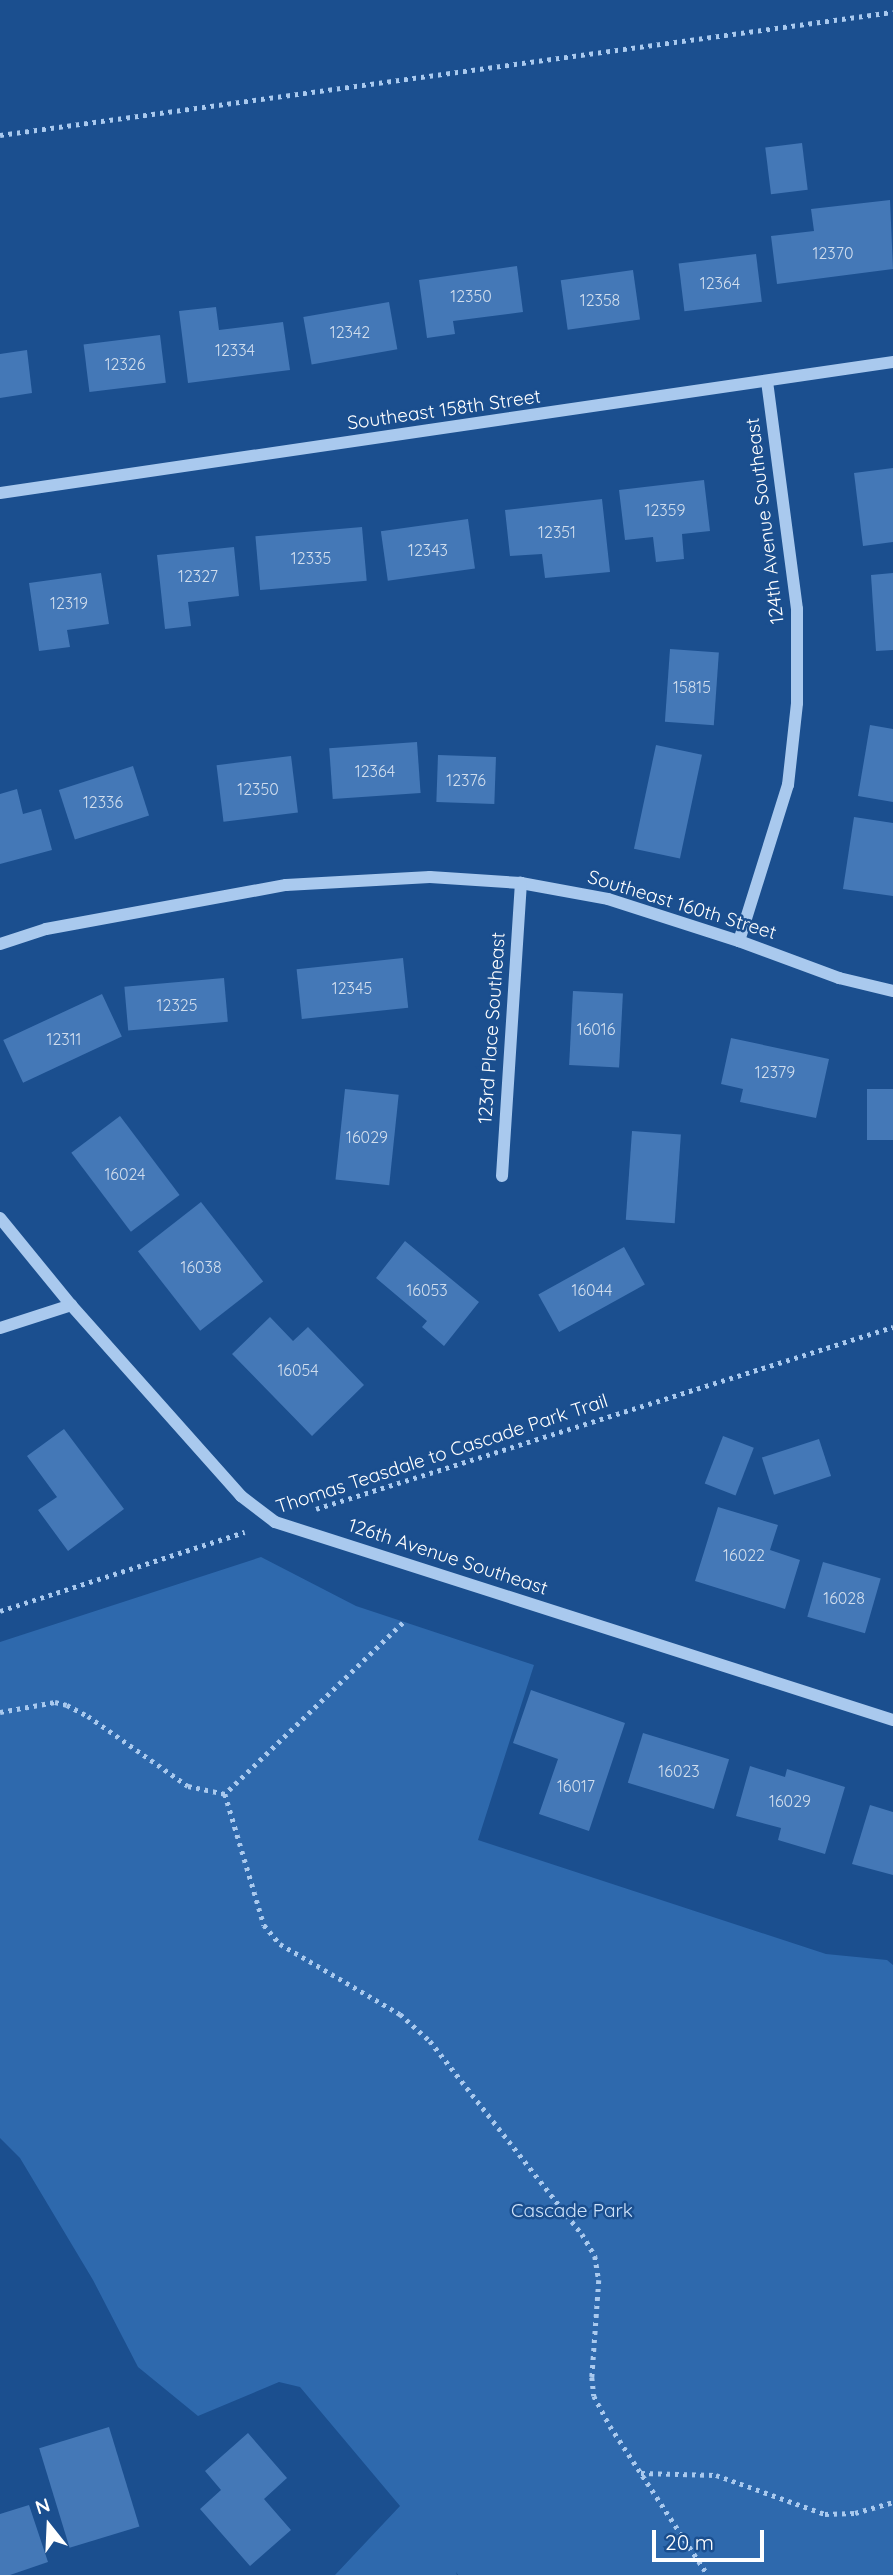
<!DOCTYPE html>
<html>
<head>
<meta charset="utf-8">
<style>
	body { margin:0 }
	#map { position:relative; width:893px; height:2575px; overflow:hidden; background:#1b4f8f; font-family:Quicksand,sans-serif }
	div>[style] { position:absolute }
	.green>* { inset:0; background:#2e69ad }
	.building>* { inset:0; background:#4478b7; transform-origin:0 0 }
	.path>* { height:4.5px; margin-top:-2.25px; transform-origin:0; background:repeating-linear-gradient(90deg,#a9c9ee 0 3.5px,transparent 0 8.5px) }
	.minor>* { height:12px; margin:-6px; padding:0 6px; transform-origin:6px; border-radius:6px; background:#a9c9ee }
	span { translate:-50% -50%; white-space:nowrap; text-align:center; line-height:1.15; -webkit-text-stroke:5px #1b4f8f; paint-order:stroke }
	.number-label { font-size:16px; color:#d0dded }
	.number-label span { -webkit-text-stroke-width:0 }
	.street-label { font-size:19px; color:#fff }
	.park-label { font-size:19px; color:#cfe3fa }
	.north { position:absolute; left:14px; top:2491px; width:70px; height:70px; -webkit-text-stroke:5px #1b4f8f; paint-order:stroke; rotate:342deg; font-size:19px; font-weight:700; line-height:28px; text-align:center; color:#fff }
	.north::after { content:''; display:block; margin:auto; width:24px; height:32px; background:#fff; clip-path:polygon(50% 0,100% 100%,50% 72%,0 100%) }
	.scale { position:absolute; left:652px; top:2530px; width:112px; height:32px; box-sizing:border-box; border:4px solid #fff; border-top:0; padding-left:9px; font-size:21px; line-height:24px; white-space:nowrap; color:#fff; -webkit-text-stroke:5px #1b4f8f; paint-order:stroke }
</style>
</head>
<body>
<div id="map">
	<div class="green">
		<i style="clip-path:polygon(261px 1557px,356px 1606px,534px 1665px,478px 1840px,826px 1954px,887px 1960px,893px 1965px,893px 2575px,458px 2575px,456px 2572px,457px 2575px,335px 2575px,400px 2506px,300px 2387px,279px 2382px,198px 2416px,138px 2367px,93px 2280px,20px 2158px,0 2138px,0 1642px)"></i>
	</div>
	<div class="building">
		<i style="left:802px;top:143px;width:47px;height:37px;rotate:83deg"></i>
		<i style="clip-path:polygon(890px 200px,893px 269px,777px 284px,771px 236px,814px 231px,811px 209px)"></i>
		<i style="left:756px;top:254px;width:48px;height:78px;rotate:83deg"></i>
		<i style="clip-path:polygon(517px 266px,523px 312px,453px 321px,455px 334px,427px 338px,419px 280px)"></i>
		<i style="left:633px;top:270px;width:50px;height:73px;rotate:82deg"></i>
		<i style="left:389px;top:302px;width:48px;height:87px;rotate:80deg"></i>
		<i style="clip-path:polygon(216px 307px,219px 330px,283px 322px,290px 370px,188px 383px,179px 311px)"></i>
		<i style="left:160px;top:335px;width:48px;height:77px;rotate:83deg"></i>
		<i style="clip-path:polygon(27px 350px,32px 393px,0 398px,0 354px)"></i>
		<i style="clip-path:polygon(893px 468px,893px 542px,863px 546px,854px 473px)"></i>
		<i style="clip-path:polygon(704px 480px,710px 531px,682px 534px,684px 559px,656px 562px,653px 537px,625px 540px,619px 490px)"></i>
		<i style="clip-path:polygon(602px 499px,610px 572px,545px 578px,542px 554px,510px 556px,505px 510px)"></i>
		<i style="left:468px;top:519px;width:50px;height:88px;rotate:82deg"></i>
		<i style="left:362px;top:527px;width:54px;height:107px;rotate:85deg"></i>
		<i style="clip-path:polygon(234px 547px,239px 596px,188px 602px,191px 626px,165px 629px,157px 555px)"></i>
		<i style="clip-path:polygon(101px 573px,109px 624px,67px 630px,70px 647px,39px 651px,29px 583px)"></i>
		<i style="clip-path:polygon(893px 573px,893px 650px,876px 651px,871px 575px)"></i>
		<i style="left:670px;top:649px;width:49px;height:73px;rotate:4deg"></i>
		<i style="clip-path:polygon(870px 725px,893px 729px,893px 802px,858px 796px)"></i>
		<i style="left:417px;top:742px;width:51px;height:88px;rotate:86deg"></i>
		<i style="left:656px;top:745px;width:47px;height:106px;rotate:12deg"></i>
		<i style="left:438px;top:755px;width:58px;height:47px;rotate:2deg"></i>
		<i style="left:291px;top:756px;width:57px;height:75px;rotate:83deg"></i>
		<i style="left:133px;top:766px;width:52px;height:78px;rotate:72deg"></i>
		<i style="clip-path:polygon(17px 789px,23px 814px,41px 809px,52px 850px,0 864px,0 794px)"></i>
		<i style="clip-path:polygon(854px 817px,893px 823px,893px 896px,843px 889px)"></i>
		<i style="left:403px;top:958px;width:50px;height:107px;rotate:84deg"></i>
		<i style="left:224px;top:978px;width:44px;height:100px;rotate:85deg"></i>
		<i style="left:573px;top:991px;width:50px;height:74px;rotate:3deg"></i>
		<i style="left:102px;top:994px;width:47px;height:109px;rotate:65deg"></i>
		<i style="clip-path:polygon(731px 1038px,829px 1059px,816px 1118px,740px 1102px,743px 1089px,721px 1084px)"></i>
		<i style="left:345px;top:1089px;width:54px;height:91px;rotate:6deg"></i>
		<i style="left:893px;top:1089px;width:51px;height:26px;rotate:90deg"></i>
		<i style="left:120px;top:1116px;width:99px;height:61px;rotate:53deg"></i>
		<i style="left:632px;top:1131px;width:49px;height:89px;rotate:4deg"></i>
		<i style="left:201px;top:1202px;width:101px;height:80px;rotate:52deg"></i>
		<i style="clip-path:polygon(405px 1241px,479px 1302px,444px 1346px,422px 1327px,427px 1321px,376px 1278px)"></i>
		<i style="left:624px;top:1247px;width:43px;height:98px;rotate:61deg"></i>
		<i style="clip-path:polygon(270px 1317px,293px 1341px,308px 1327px,364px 1385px,312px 1436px,232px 1354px)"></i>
		<i style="clip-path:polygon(64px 1429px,124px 1509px,68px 1551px,38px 1510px,57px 1497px,27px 1456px)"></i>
		<i style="left:723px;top:1436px;width:33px;height:51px;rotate:21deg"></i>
		<i style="left:819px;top:1439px;width:39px;height:60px;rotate:72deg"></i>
		<i style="clip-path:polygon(718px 1507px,778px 1525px,770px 1550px,800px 1560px,785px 1609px,695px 1581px)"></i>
		<i style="left:823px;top:1562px;width:60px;height:57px;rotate:16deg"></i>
		<i style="clip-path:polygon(531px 1690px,625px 1723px,589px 1831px,539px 1814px,558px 1759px,513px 1743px)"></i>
		<i style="left:643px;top:1733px;width:90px;height:52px;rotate:17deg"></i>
		<i style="clip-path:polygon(750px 1766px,785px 1777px,787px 1769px,845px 1787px,825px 1854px,778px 1840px,781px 1828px,736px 1816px)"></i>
		<i style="clip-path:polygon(870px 1805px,893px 1812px,893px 1875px,852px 1864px)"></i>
		<i style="left:109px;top:2427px;width:104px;height:73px;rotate:73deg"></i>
		<i style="clip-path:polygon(248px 2433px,287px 2478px,264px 2499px,291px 2530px,250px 2566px,200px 2509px,221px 2490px,205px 2471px)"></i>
		<i style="clip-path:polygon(29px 2505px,48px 2562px,10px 2575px,0 2575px,0 2514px)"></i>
	</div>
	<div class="path">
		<i style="left:0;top:135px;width:901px;rotate:-7.84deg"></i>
		<i style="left:316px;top:1509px;width:605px;rotate:-17.51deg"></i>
		<i style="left:0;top:1611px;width:257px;rotate:-17.9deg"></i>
		<i style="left:403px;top:1623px;width:247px;rotate:136.1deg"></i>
		<i style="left:225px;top:1794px;width:137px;rotate:73.4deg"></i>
		<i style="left:264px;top:1925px;width:25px;rotate:50deg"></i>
		<i style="left:280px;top:1944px;width:139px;rotate:30.3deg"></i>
		<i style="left:400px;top:2014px;width:40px;rotate:42deg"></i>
		<i style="left:430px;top:2041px;width:246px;rotate:51.8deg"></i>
		<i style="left:582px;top:2234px;width:26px;rotate:59deg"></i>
		<i style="left:595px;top:2256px;width:24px;rotate:81deg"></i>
		<i style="left:599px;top:2280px;width:97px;rotate:94.1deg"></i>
		<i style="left:592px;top:2377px;width:19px;rotate:84deg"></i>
		<i style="left:594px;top:2396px;width:34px;rotate:62deg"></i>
		<i style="left:610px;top:2426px;width:178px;rotate:56.7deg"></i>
		<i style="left:0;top:1712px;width:56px;rotate:-10.3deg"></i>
		<i style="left:55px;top:1702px;width:12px;rotate:14deg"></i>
		<i style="left:67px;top:1705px;width:24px;rotate:28deg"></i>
		<i style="left:88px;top:1716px;width:122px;rotate:35deg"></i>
		<i style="left:188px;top:1786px;width:38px;rotate:12deg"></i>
		<i style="left:641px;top:2473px;width:75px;rotate:1.5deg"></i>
		<i style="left:716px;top:2475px;width:116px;rotate:19.7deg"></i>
		<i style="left:825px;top:2514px;width:30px;rotate:-2deg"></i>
		<i style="left:855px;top:2513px;width:40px;rotate:-16deg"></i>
	</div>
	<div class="minor">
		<i style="left:0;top:493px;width:903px;rotate:-8.35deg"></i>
		<i style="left:739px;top:941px;width:164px;rotate:-72.6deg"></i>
		<i style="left:788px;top:785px;width:82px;rotate:-83.7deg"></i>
		<i style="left:797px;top:703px;width:94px;rotate:-90deg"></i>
		<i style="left:797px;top:609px;width:229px;rotate:-97.5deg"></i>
		<i style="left:0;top:944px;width:48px;rotate:-18.1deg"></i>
		<i style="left:46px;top:929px;width:244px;rotate:-10.4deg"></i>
		<i style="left:286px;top:885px;width:144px;rotate:-3.2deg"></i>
		<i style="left:430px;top:877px;width:91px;rotate:3.8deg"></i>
		<i style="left:521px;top:883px;width:88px;rotate:10.4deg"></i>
		<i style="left:608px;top:899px;width:138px;rotate:17.8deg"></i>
		<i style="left:739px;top:941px;width:107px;rotate:20.3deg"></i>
		<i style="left:839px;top:978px;width:56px;rotate:13.5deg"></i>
		<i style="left:502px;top:1176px;width:294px;rotate:-86.3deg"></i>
		<i style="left:0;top:1218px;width:112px;rotate:50.8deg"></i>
		<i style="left:71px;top:1305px;width:256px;rotate:48.3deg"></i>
		<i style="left:241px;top:1496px;width:43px;rotate:37.4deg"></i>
		<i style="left:275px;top:1522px;width:649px;rotate:17.76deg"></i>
		<i style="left:0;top:1328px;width:75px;rotate:-17.9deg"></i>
	</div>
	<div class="number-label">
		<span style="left:833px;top:253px">12370</span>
		<span style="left:720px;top:283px">12364</span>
		<span style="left:471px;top:296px">12350</span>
		<span style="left:600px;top:300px">12358</span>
		<span style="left:350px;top:332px">12342</span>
		<span style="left:235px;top:350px">12334</span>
		<span style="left:125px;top:364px">12326</span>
		<span style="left:665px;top:510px">12359</span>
		<span style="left:557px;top:532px">12351</span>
		<span style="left:428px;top:550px">12343</span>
		<span style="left:311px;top:558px">12335</span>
		<span style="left:198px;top:576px">12327</span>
		<span style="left:69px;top:603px">12319</span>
		<span style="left:692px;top:687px">15815</span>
		<span style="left:375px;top:771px">12364</span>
		<span style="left:466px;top:780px">12376</span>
		<span style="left:258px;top:789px">12350</span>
		<span style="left:103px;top:802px">12336</span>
		<span style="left:352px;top:988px">12345</span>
		<span style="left:177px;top:1005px">12325</span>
		<span style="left:596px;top:1029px">16016</span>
		<span style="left:64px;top:1039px">12311</span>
		<span style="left:775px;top:1072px">12379</span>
		<span style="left:367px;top:1137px">16029</span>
		<span style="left:125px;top:1174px">16024</span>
		<span style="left:201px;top:1267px">16038</span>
		<span style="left:427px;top:1290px">16053</span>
		<span style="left:592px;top:1290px">16044</span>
		<span style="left:298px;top:1370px">16054</span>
		<span style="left:744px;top:1555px">16022</span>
		<span style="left:844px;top:1598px">16028</span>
		<span style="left:679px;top:1771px">16023</span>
		<span style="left:576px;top:1786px">16017</span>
		<span style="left:790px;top:1801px">16029</span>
	</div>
	<div class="street-label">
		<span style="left:444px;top:410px;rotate:-8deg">Southeast 158th Street</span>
		<span style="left:765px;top:521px;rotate:-97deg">124th Avenue Southeast</span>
		<span style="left:682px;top:905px;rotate:17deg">Southeast 160th Street</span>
		<span style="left:492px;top:1028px;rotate:-86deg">123rd Place Southeast</span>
		<span style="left:442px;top:1454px;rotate:-18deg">Thomas Teasdale to Cascade Park Trail</span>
		<span style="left:448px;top:1557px;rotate:18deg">126th Avenue Southeast</span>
	</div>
	<div class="park-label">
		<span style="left:572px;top:2211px">Cascade Park</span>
	</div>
	<div class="north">N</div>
	<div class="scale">20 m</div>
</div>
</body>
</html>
